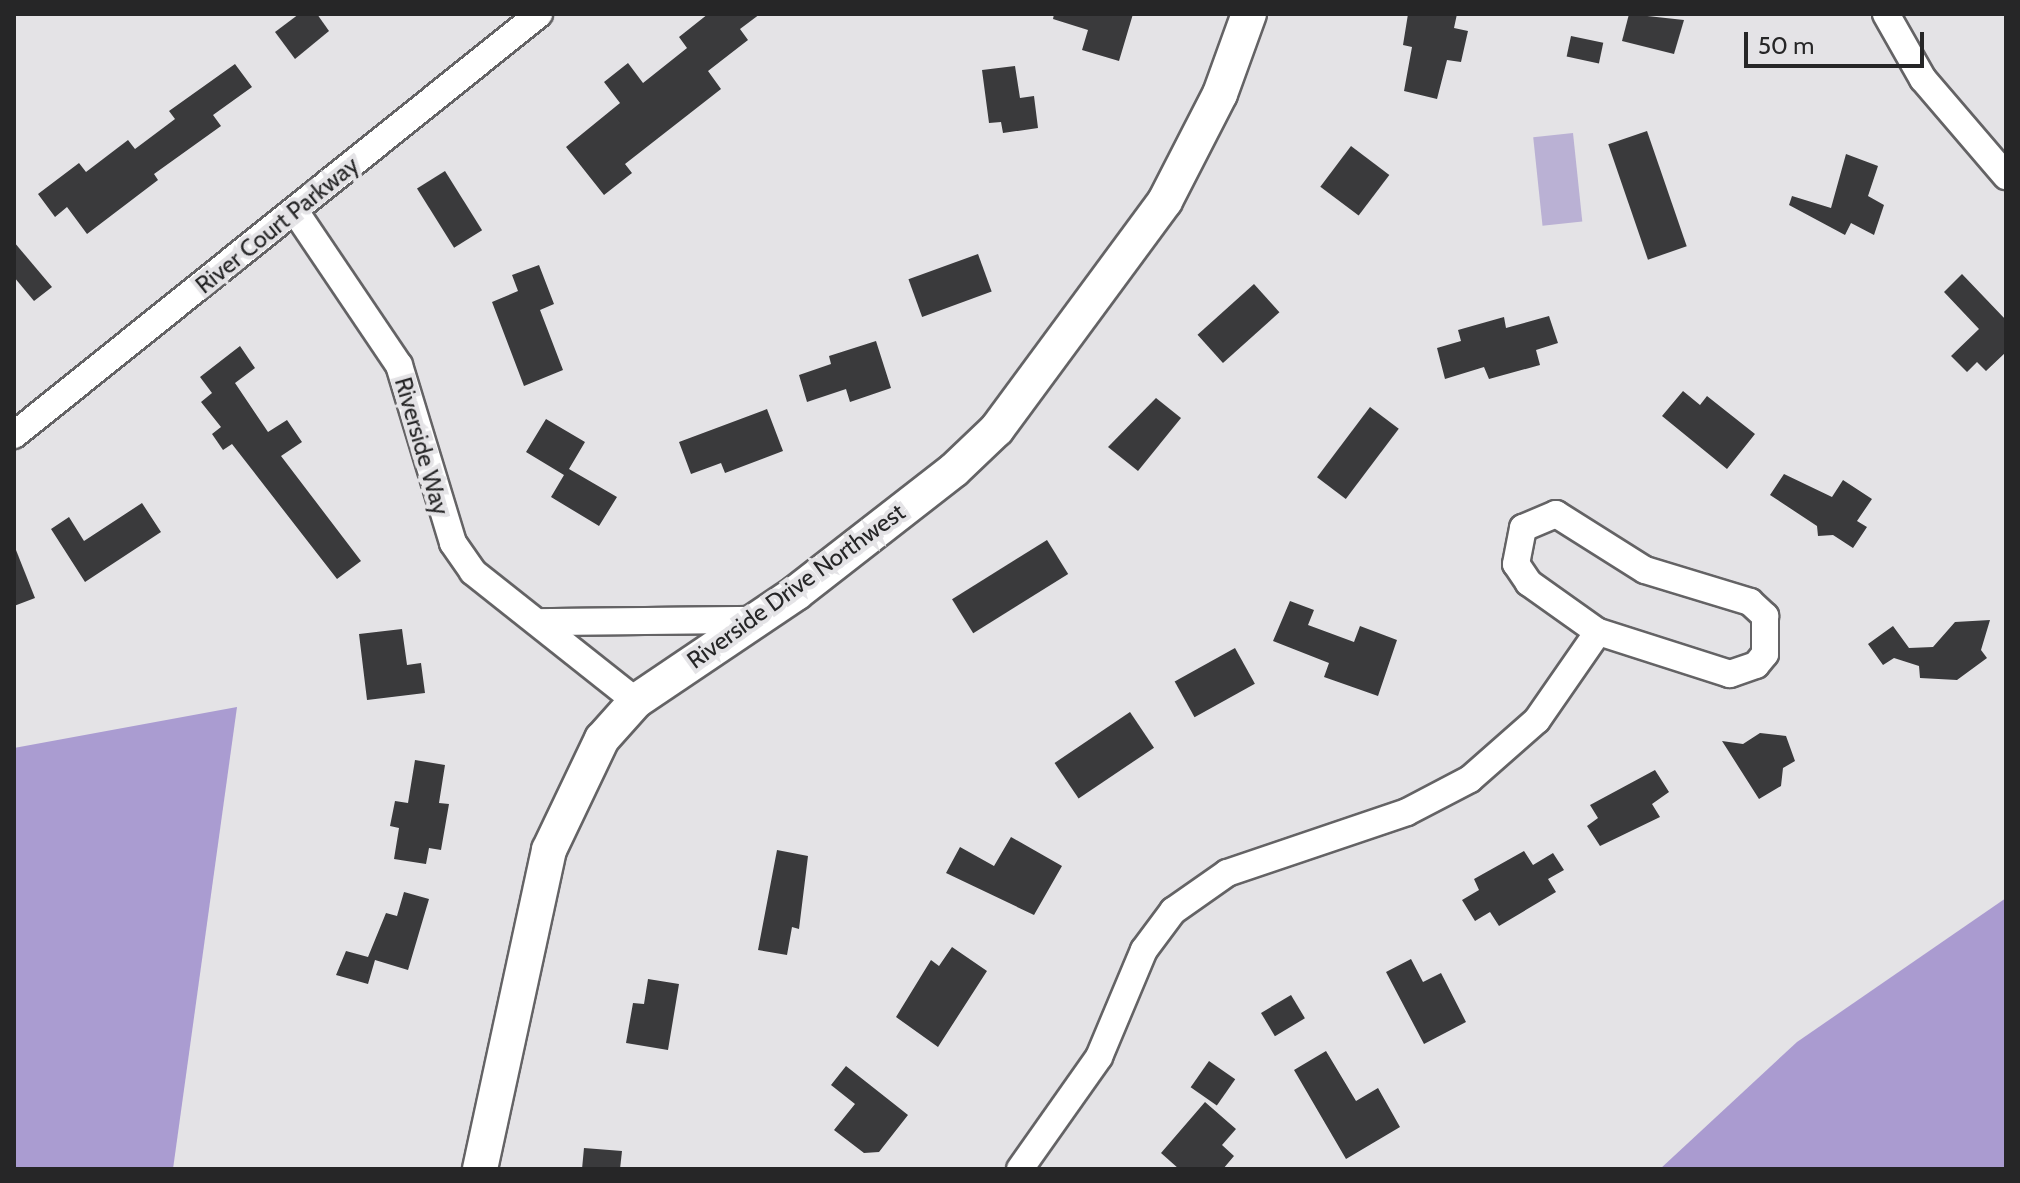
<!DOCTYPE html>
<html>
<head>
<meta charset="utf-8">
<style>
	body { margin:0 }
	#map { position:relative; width:2020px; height:1183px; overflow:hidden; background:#e4e3e6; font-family:Cabin,sans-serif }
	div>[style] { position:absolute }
	.green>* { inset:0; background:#bab1d4; transform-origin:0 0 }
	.forest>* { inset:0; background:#aa9cd1 }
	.water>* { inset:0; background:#aa9bd0 }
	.building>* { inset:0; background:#3a3a3c; transform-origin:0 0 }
	.roads { filter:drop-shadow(2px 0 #646365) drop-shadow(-2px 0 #646365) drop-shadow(0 2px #646365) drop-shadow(0 -2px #646365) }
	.minor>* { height:26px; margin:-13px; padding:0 13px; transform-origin:13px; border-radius:13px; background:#fff }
	.tertiary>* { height:34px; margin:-17px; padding:0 17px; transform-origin:17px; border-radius:17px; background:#fff }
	span { translate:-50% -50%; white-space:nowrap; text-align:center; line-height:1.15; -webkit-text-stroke:8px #e4e3e6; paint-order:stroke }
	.street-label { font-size:24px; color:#262627 }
	.frame { position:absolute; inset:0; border:16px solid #262627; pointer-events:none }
	.scale { position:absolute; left:1744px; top:32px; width:180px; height:36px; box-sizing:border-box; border:4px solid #262627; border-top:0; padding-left:10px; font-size:24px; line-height:28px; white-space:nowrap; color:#262627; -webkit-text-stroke:6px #e4e3e6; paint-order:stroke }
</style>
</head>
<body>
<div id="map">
	<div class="green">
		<i style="left:1573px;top:133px;width:89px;height:40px;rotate:84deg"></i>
	</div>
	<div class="forest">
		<i style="clip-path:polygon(237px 707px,173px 1169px,14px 1169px,14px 748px)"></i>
	</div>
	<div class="water">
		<i style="clip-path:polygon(2006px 898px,2006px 1169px,1660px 1169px,1797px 1042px)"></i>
	</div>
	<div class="building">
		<i style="clip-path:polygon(299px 14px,317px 14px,329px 31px,295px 59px,275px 32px)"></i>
		<i style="clip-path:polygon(708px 14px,760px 14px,740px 29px,748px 40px,708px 71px,721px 89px,625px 164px,632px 173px,604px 195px,566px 147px,620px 103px,604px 82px,628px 63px,643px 83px,687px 48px,679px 37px)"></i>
		<i style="clip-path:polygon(1054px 14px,1133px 14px,1119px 61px,1082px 50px,1088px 30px,1053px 19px)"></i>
		<i style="clip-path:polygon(1408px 14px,1457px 14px,1454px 28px,1468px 31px,1461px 62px,1447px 60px,1437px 99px,1404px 91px,1412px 47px,1403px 45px)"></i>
		<i style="clip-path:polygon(1629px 14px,1684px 20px,1674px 54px,1622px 41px)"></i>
		<i style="left:1571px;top:36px;width:33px;height:21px;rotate:12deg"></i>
		<i style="clip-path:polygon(235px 64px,252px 87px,213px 115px,221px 126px,154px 174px,158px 180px,87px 234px,67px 207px,55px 217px,38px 194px,79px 163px,86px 172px,128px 140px,135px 149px,175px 119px,169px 111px)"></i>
		<i style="clip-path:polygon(1015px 66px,1020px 98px,1034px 96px,1038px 128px,1003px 133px,1001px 122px,989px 123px,982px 70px)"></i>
		<i style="left:1647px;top:131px;width:122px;height:41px;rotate:71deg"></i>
		<i style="left:1351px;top:146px;width:48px;height:51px;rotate:37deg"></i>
		<i style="clip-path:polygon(1846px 154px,1878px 166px,1868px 196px,1884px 205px,1874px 235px,1851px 223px,1845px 235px,1789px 205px,1792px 196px,1831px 208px)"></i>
		<i style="left:445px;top:171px;width:70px;height:33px;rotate:58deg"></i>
		<i style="clip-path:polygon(14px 242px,52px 287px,34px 301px,14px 277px)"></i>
		<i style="left:978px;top:254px;width:40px;height:74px;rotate:70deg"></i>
		<i style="clip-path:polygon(539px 265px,554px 304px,540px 310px,563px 370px,524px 386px,492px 302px,518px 291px,512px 275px)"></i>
		<i style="clip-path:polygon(1962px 274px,2006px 320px,2006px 352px,1986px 371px,1977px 362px,1967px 372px,1951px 356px,1979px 329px,1944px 292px)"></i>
		<i style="left:1254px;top:284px;width:38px;height:76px;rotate:48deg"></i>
		<i style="clip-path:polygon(1549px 316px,1558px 343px,1536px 350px,1540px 365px,1489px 379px,1484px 367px,1445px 379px,1437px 348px,1461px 341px,1458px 330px,1504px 317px,1506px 328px)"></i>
		<i style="clip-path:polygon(876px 341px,891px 388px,850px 402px,846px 389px,807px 402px,799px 375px,831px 364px,829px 356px)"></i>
		<i style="clip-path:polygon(240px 346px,255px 368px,235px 383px,268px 432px,287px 420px,302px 442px,281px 456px,361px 561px,337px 579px,232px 444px,223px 450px,212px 434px,221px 427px,201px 402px,212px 393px,200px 377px)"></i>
		<i style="clip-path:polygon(1683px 391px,1700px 405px,1707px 396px,1755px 434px,1727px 469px,1662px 416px)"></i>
		<i style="clip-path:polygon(1156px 398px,1181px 418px,1138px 471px,1108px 447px)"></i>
		<i style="left:1370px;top:407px;width:36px;height:88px;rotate:37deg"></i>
		<i style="clip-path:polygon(767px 409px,783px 451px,725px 473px,721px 463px,691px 474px,679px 442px)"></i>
		<i style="clip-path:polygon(546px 419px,585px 442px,569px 469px,617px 497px,599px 526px,551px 497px,564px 475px,526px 452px)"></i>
		<i style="clip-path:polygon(1784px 474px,1832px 497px,1843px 480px,1872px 499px,1857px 521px,1867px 527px,1853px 548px,1833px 535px,1818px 536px,1817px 526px,1770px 495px)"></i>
		<i style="clip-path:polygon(142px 503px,161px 532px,85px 582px,51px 529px,69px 517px,84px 541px)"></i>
		<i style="left:1047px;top:540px;width:40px;height:112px;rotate:58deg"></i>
		<i style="clip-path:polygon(14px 545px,35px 598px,14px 606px)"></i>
		<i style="clip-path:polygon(1290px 601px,1314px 610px,1308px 625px,1354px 642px,1360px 626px,1397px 640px,1378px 696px,1324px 677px,1329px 663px,1273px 641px)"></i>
		<i style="clip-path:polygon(1990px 620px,1981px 650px,1987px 658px,1957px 680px,1920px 678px,1919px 666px,1894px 658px,1883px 665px,1868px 644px,1893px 626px,1909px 648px,1933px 647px,1955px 622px)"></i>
		<i style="clip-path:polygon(402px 629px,407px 665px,421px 663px,425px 693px,367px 700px,359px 634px)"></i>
		<i style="left:1235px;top:648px;width:41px;height:69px;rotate:61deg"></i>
		<i style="left:1130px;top:712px;width:43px;height:91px;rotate:56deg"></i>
		<i style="clip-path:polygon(1760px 733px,1786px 736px,1795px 761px,1783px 768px,1781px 786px,1759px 799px,1722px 741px,1743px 744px)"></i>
		<i style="clip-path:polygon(415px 760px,445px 765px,439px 803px,449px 804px,441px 850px,429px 848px,426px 864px,394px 859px,399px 828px,390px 826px,395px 801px,408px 803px)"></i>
		<i style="clip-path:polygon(1655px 770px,1669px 792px,1652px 804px,1660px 817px,1600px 846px,1587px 826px,1598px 818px,1590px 805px)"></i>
		<i style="clip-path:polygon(1011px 837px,1062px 866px,1034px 915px,946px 873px,960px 847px,994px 866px)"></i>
		<i style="clip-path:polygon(777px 850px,808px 856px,799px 929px,792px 927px,787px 955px,758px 950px)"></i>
		<i style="clip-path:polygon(1524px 851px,1533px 865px,1553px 853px,1564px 870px,1548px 879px,1556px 892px,1499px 926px,1490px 912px,1475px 921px,1462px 900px,1479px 890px,1474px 879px)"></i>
		<i style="clip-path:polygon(404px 892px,429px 899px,408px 970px,375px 960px,368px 984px,336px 975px,346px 951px,368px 957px,386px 913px,397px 916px)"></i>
		<i style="clip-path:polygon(952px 947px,987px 971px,938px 1047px,896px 1017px,931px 960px,939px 966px)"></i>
		<i style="clip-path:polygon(1411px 959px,1423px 982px,1441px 973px,1466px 1022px,1424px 1044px,1386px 972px)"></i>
		<i style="clip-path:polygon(648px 979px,679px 984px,668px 1050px,626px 1043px,633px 1003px,644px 1004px)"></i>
		<i style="left:1291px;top:995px;width:27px;height:35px;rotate:59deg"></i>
		<i style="clip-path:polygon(1326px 1051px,1356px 1101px,1378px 1088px,1400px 1127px,1346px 1159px,1294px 1070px)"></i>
		<i style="left:1209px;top:1061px;width:32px;height:32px;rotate:35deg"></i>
		<i style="clip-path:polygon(846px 1066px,908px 1115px,879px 1152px,864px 1153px,834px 1130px,855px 1104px,831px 1085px)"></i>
		<i style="clip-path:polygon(1205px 1102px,1236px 1129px,1222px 1145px,1234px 1156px,1223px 1169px,1179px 1169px,1161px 1153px)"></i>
		<i style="clip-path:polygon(584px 1148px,622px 1151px,620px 1169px,582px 1169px)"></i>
	</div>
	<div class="roads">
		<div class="minor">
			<i style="left:1886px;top:14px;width:75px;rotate:60.4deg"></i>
			<i style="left:1923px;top:79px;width:128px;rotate:49.4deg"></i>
			<i style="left:295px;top:211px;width:186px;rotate:56deg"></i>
			<i style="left:399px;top:365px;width:186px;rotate:73.1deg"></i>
			<i style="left:453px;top:543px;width:35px;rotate:55deg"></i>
			<i style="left:473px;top:572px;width:208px;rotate:38.4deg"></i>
			<i style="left:14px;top:435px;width:673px;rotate:-38.73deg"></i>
			<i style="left:1556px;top:514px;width:105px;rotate:32.2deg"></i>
			<i style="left:1645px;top:570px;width:110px;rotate:16.9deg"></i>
			<i style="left:1750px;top:602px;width:21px;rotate:43deg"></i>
			<i style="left:1765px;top:616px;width:38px;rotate:90deg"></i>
			<i style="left:1765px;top:654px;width:14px;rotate:129deg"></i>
			<i style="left:1756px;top:665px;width:28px;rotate:161deg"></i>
			<i style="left:1730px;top:674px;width:139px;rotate:-162.3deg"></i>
			<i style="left:1598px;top:632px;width:85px;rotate:-144.6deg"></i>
			<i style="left:1529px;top:583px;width:23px;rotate:-124deg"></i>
			<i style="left:1516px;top:564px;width:37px;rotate:-79deg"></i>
			<i style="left:1523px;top:528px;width:36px;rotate:-23deg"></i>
			<i style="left:542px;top:622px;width:206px;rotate:-0.6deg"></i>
			<i style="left:1020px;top:1169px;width:137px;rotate:-54.8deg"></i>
			<i style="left:1099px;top:1057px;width:116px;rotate:-67.2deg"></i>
			<i style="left:1144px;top:950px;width:49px;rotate:-53.4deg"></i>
			<i style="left:1173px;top:911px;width:66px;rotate:-35.1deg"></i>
			<i style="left:1227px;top:873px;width:190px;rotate:-18.7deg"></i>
			<i style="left:1407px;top:812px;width:71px;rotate:-27.6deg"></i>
			<i style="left:1470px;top:779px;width:89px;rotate:-41.4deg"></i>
			<i style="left:1537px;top:720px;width:107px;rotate:-55.3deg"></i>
		</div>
		<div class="tertiary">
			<i style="left:480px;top:1169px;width:326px;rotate:-77.8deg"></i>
			<i style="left:549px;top:850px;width:123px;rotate:-64.5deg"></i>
			<i style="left:602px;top:739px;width:51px;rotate:-48.2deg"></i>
			<i style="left:636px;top:701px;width:193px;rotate:-34deg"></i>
			<i style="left:796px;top:593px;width:200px;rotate:-37.9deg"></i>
			<i style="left:954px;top:470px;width:59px;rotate:-43.6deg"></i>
			<i style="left:997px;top:429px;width:283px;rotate:-53.6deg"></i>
			<i style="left:1165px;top:201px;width:120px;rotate:-62.8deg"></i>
			<i style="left:1220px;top:94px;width:85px;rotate:-70.1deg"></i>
		</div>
	</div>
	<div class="street-label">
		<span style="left:277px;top:225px;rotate:-39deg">River Court Parkway</span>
		<span style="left:422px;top:446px;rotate:74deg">Riverside Way</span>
		<span style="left:796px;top:586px;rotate:-36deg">Riverside Drive Northwest</span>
	</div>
	<div class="frame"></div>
	<div class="scale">50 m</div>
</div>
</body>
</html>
